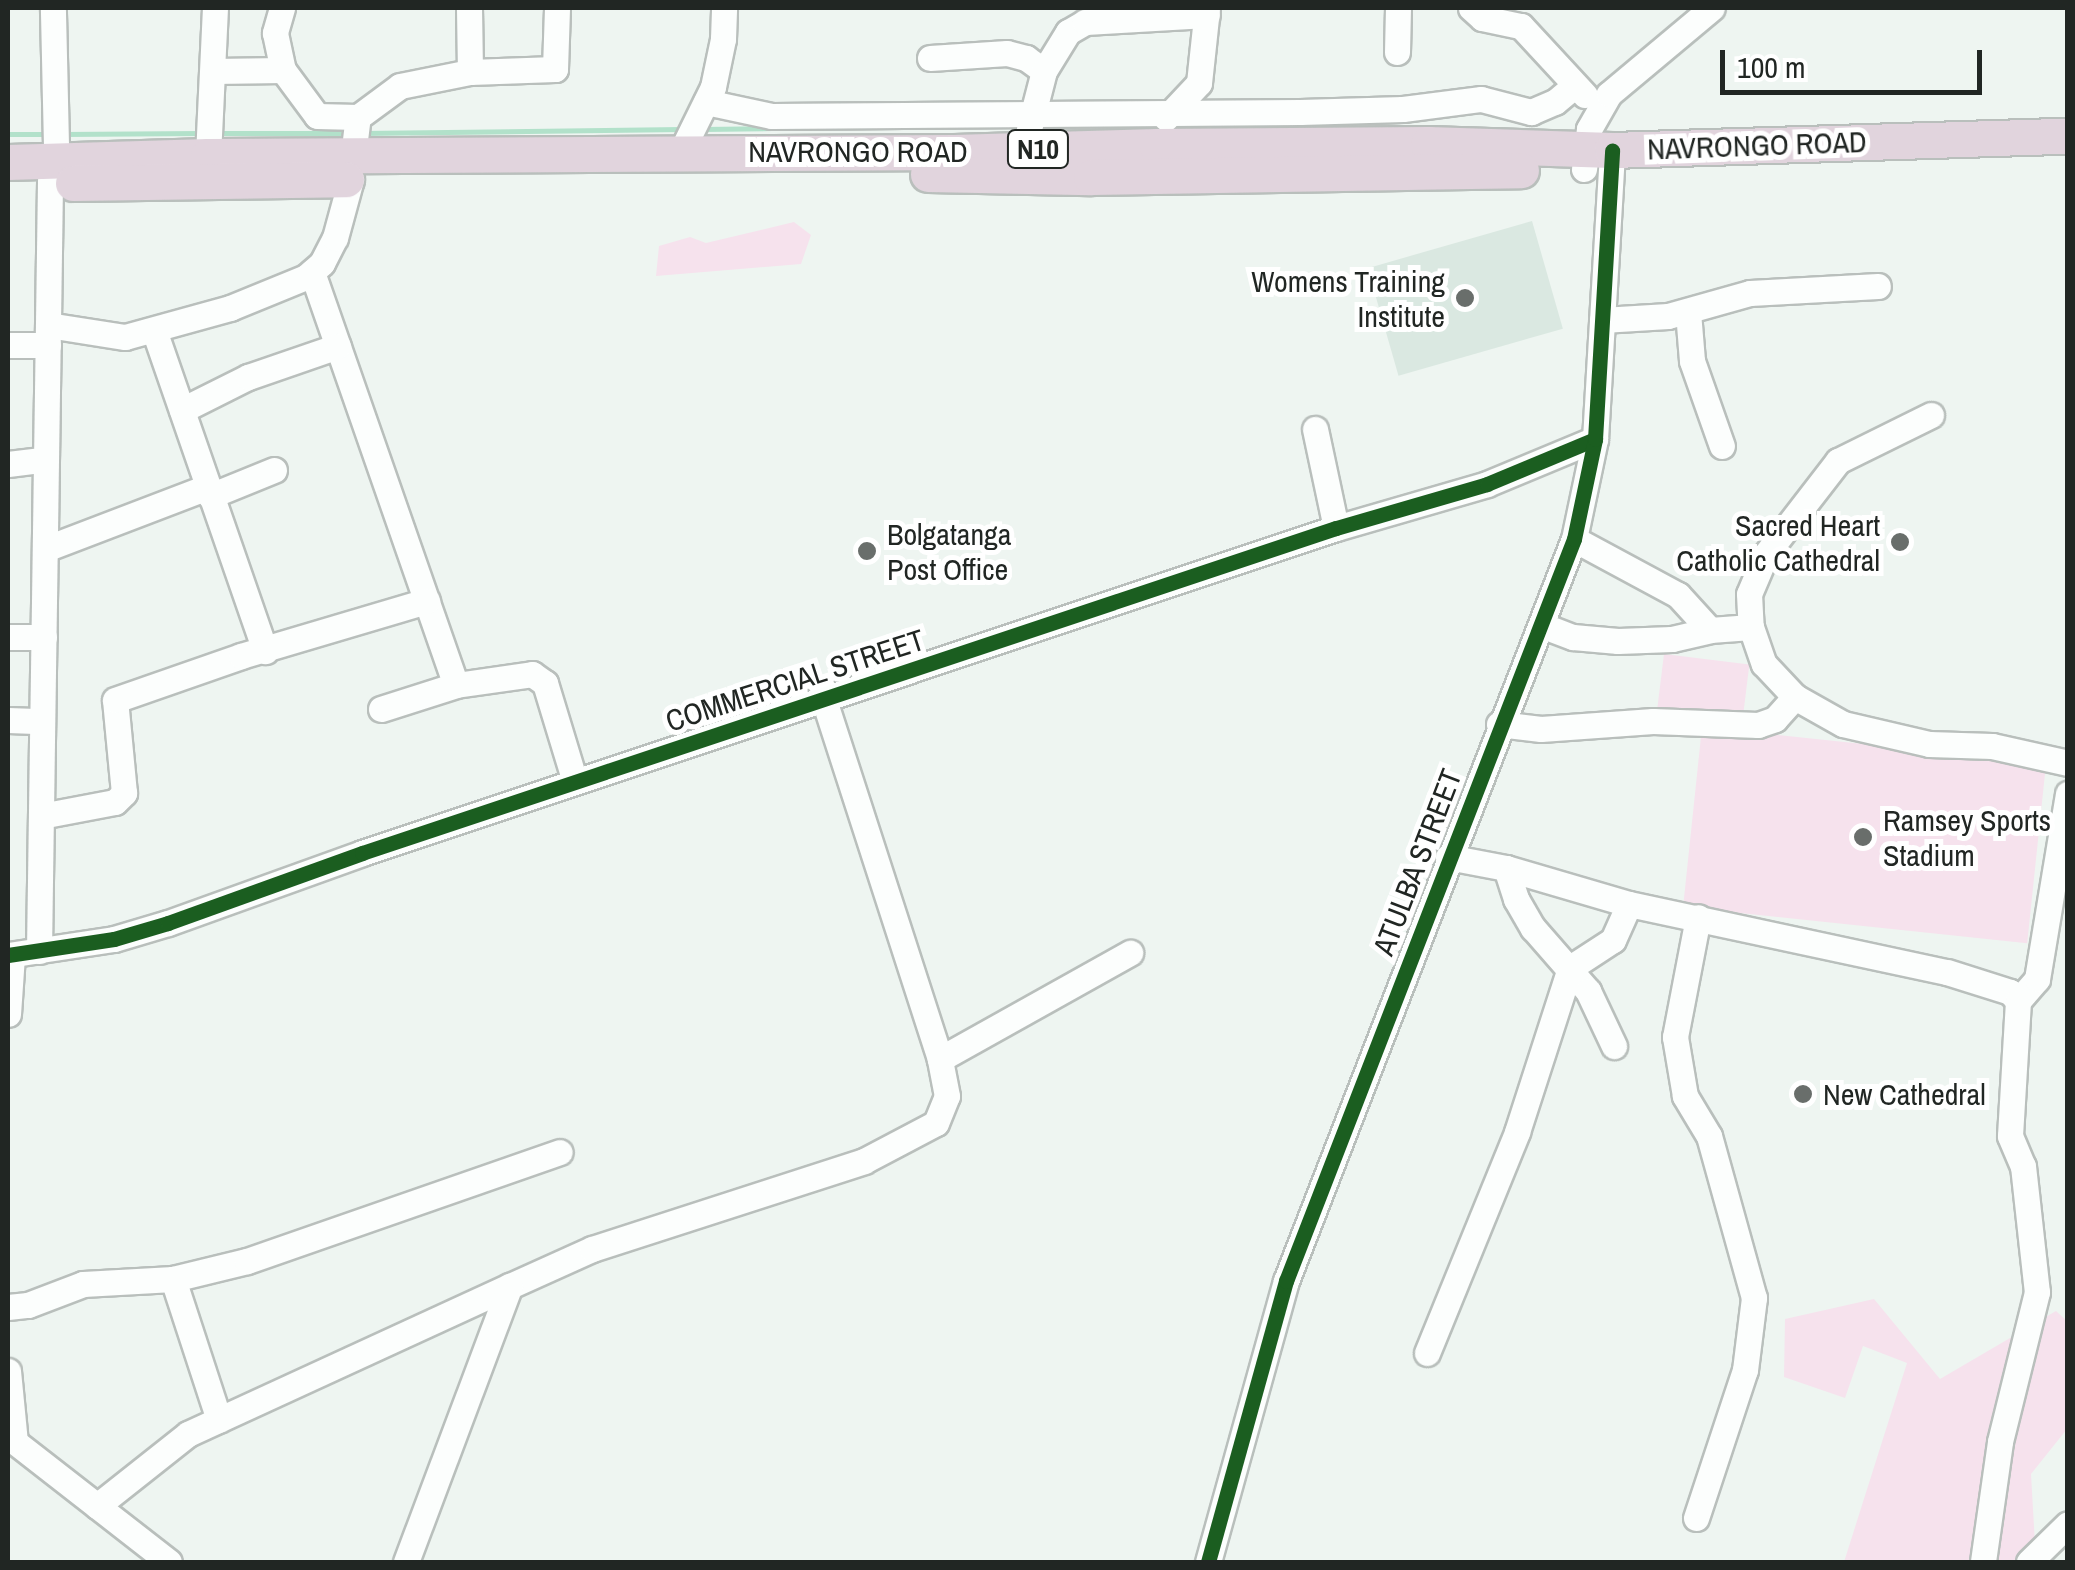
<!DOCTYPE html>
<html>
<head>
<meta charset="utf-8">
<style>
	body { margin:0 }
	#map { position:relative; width:2075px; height:1570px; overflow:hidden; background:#eef5f1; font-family:"Archivo Narrow",sans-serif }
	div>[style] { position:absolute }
	.built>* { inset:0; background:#dae8e1; transform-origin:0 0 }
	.green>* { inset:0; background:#f6e2ed; transform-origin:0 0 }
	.stream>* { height:5px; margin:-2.5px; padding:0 2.5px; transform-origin:2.5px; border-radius:2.5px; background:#b2e1ca }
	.roads { filter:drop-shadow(2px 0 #b9bfbc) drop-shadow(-2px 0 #b9bfbc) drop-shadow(0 2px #b9bfbc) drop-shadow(0 -2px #b9bfbc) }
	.minor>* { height:25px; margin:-12.5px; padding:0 12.5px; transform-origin:12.5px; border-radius:12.5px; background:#fcfefd }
	.highway>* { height:35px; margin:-17.5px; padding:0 17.5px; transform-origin:17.5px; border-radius:17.5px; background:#e1d4dd }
	.cycleway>* { height:15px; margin:-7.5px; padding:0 7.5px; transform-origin:7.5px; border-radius:7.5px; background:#1b5e20 }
	.dots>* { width:28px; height:28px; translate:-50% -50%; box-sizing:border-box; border:5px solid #fff; border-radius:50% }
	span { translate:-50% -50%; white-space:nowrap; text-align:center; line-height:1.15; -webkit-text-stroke:10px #fff; paint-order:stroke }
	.shield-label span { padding:2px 8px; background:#fff; border:2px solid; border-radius:8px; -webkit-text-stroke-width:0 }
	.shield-label { font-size:28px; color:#212623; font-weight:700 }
	.street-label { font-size:30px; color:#212623 }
	.poi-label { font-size:30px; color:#212623 }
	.right { translate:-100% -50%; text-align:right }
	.left { translate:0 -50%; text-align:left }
	.frame { position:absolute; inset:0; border:10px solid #212623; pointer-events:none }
	.scale { position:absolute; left:1720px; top:50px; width:262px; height:45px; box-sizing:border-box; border:5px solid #212623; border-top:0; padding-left:12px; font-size:30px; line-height:35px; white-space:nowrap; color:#212623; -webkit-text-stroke:8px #fff; paint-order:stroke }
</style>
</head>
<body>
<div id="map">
	<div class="built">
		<i style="left:1532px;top:221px;width:112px;height:171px;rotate:74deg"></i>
	</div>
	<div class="green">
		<i style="clip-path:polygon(794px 222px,811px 235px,801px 264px,656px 276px,659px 246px,690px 237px,706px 243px)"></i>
		<i style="left:1664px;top:654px;width:86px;height:55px;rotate:7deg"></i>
		<i style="left:1702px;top:727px;width:346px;height:181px;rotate:6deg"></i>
		<i style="clip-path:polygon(1874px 1299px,1940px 1379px,2056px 1311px,2067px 1321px,2067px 1429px,2031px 1474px,2036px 1562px,1844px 1562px,1907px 1363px,1863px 1346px,1845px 1398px,1784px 1377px,1785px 1319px)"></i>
	</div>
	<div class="stream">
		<i style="left:703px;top:129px;width:69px;rotate:-0.8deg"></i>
		<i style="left:218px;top:133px;width:129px"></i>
		<i style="left:363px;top:133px;width:319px;rotate:-0.7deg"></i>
		<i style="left:8px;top:134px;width:39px"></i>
		<i style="left:63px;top:134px;width:139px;rotate:-0.4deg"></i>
	</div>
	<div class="roads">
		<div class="minor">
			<i style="left:282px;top:8px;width:26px;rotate:106deg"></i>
			<i style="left:275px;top:33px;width:38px;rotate:78deg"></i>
			<i style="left:283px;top:70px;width:57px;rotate:53.5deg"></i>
			<i style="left:317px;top:116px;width:41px;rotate:1.4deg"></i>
			<i style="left:469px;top:8px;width:64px;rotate:89.1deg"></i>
			<i style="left:1471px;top:8px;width:15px;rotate:42deg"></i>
			<i style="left:1482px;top:18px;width:40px;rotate:12deg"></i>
			<i style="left:1521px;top:26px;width:94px;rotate:47.2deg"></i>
			<i style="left:1397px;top:52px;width:44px;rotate:-88.7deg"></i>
			<i style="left:930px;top:58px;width:77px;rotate:-3.7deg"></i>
			<i style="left:1007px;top:53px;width:20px;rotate:15deg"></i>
			<i style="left:1026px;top:58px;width:22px;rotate:36deg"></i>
			<i style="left:213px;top:71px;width:70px;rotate:-0.8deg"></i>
			<i style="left:706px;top:102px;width:67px;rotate:12deg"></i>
			<i style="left:772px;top:116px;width:528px;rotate:-0.43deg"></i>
			<i style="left:1300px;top:112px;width:103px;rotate:-1.7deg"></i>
			<i style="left:1403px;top:109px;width:79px;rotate:-7.3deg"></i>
			<i style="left:1481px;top:99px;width:52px;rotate:14.6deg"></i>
			<i style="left:1531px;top:112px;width:26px;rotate:-23deg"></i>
			<i style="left:1555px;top:102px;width:25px;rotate:-40deg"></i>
			<i style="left:1166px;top:118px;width:48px;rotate:-46.7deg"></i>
			<i style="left:1199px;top:83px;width:75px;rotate:-83.9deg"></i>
			<i style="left:1029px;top:129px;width:60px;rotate:-75.5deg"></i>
			<i style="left:1044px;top:71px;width:46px;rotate:-58.4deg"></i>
			<i style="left:1068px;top:32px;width:20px;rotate:-30deg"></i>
			<i style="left:1085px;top:22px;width:122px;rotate:-3.3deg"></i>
			<i style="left:681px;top:152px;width:72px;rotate:-63.8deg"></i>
			<i style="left:713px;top:87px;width:49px;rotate:-78.2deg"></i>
			<i style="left:723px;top:39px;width:31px;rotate:-88deg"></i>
			<i style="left:208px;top:156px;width:148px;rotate:-87.3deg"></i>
			<i style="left:353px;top:156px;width:39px;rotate:-83deg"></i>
			<i style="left:358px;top:117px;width:52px;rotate:-36.4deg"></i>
			<i style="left:400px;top:86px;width:71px;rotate:-11.3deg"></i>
			<i style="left:470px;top:72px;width:85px;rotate:-2deg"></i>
			<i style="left:555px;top:69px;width:61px;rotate:-88.1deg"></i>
			<i style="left:1584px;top:169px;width:40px;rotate:-82.9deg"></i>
			<i style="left:1589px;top:129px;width:40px;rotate:-60.3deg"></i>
			<i style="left:1609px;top:94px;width:134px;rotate:-39.9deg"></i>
			<i style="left:312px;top:272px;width:437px;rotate:70.8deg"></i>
			<i style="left:1688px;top:312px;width:49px;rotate:85.3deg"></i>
			<i style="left:1692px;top:361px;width:90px;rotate:70.6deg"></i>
			<i style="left:1602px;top:320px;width:66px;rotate:-3.5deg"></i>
			<i style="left:1668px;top:316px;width:85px;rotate:-15.7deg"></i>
			<i style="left:1750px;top:293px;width:128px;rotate:-3.1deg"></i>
			<i style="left:48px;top:325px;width:78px;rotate:8.9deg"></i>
			<i style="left:125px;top:337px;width:109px;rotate:-15.4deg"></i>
			<i style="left:230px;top:308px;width:82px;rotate:-22.2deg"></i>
			<i style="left:306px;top:277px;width:21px;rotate:-41deg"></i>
			<i style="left:322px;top:263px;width:28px;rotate:-63deg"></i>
			<i style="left:335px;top:238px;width:61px;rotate:-74.8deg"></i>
			<i style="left:154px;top:330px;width:340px;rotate:70.9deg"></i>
			<i style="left:8px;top:345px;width:40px"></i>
			<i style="left:182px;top:410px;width:74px;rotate:-26.6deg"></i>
			<i style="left:248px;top:377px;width:95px;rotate:-19deg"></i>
			<i style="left:1931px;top:415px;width:104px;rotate:153.7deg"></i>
			<i style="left:1838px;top:461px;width:118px;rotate:127.7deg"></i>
			<i style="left:1766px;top:554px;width:43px;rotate:113deg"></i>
			<i style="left:1749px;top:594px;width:33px;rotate:87deg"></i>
			<i style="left:1751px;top:627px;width:39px;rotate:71deg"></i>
			<i style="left:1764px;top:664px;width:45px;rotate:46.8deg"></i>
			<i style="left:1795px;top:697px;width:55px;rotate:29.4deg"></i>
			<i style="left:1843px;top:724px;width:88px;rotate:13.1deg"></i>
			<i style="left:1929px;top:744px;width:63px;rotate:1.8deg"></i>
			<i style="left:1992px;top:746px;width:78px;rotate:12.6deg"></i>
			<i style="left:1315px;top:429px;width:101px;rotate:78deg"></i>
			<i style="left:8px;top:464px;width:38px;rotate:-7deg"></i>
			<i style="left:210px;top:496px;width:69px;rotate:-22.1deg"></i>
			<i style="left:1574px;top:539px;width:118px;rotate:28.3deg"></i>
			<i style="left:1678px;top:595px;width:47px;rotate:47.6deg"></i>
			<i style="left:45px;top:549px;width:173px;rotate:-20.9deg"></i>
			<i style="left:1541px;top:625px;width:34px;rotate:21deg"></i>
			<i style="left:1573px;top:637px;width:45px;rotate:5.1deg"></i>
			<i style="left:1618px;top:641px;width:54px;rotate:-2.1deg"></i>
			<i style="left:1672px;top:639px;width:39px;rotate:-13deg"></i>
			<i style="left:1710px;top:630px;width:41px;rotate:-4.2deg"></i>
			<i style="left:8px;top:637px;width:36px"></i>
			<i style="left:381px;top:709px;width:79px;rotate:-17.7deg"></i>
			<i style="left:456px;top:685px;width:77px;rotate:-8.2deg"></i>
			<i style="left:532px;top:674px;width:16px;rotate:35deg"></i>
			<i style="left:545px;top:683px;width:103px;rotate:73.1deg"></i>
			<i style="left:8px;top:720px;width:34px;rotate:2deg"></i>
			<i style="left:1499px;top:724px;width:42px;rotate:6.8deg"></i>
			<i style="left:1541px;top:729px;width:112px;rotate:-4.1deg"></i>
			<i style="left:1653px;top:721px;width:105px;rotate:2.2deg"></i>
			<i style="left:1758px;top:725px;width:18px;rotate:-19deg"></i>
			<i style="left:1775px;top:719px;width:30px;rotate:-48deg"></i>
			<i style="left:41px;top:816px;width:75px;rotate:-10.7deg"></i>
			<i style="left:115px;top:802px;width:13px;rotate:-45deg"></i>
			<i style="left:124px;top:793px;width:93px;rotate:-95.5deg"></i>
			<i style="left:115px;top:700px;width:133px;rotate:-19.2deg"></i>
			<i style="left:241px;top:656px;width:194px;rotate:-16.5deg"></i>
			<i style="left:1448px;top:857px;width:59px;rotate:10.7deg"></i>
			<i style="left:1506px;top:868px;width:128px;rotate:16.3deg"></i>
			<i style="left:1629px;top:904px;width:325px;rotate:12.1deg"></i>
			<i style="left:1947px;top:972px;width:66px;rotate:17.6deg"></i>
			<i style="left:2010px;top:992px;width:12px;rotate:48deg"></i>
			<i style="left:2018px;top:1001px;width:135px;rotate:93.4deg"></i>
			<i style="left:2010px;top:1136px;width:33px;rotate:67deg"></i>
			<i style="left:2023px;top:1166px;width:127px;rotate:83.7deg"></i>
			<i style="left:2037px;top:1292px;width:154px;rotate:103.9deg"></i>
			<i style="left:2000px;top:1442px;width:121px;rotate:98.1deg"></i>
			<i style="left:1506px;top:868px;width:33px;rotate:72deg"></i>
			<i style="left:1516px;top:899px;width:34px;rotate:60deg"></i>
			<i style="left:1533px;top:928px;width:84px;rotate:48.9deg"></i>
			<i style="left:1588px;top:991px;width:61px;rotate:64.7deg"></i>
			<i style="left:39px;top:951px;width:769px;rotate:-89.18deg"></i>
			<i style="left:50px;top:182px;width:37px;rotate:-81deg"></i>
			<i style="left:56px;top:145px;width:137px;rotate:-91.3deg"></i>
			<i style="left:8px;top:955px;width:107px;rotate:-8.6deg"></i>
			<i style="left:114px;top:939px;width:56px;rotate:-16.5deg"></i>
			<i style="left:168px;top:923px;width:206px;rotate:-19.8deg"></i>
			<i style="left:362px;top:853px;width:1027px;rotate:-18.45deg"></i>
			<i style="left:1336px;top:528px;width:157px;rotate:-16.2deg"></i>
			<i style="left:1487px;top:484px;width:117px;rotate:-22.6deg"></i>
			<i style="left:2018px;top:1001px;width:29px;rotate:-49deg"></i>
			<i style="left:2037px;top:979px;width:188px;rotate:-80.5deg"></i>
			<i style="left:8px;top:1014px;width:59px;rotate:-86.1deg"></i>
			<i style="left:940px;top:1059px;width:218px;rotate:-29.2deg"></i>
			<i style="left:173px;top:1279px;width:148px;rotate:71.9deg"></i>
			<i style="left:8px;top:1307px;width:20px;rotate:-6deg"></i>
			<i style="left:28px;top:1305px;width:59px;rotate:-20.9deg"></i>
			<i style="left:83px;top:1284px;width:90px;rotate:-3.2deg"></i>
			<i style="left:173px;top:1279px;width:76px;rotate:-13.7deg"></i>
			<i style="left:247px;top:1261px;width:331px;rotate:-19.2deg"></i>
			<i style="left:1427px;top:1353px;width:239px;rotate:-67.8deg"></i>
			<i style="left:1517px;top:1132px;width:172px;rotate:-72.1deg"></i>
			<i style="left:1570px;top:968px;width:51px;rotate:-33.1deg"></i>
			<i style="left:1613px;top:940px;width:39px;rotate:-66deg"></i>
			<i style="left:8px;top:1371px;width:71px;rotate:84.4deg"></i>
			<i style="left:15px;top:1442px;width:195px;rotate:37.9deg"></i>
			<i style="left:97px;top:1506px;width:116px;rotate:-38.4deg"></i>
			<i style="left:188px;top:1434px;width:354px;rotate:-24.7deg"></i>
			<i style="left:510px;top:1286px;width:90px;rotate:-24.3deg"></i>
			<i style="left:592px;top:1249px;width:286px;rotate:-17.9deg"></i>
			<i style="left:864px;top:1161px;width:81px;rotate:-27.8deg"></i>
			<i style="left:936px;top:1123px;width:29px;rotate:-68deg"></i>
			<i style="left:947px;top:1096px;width:38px;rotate:-101deg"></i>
			<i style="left:940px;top:1059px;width:377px;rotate:-107.9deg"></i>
			<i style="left:1696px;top:1518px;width:156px;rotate:-71.7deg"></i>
			<i style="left:1745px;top:1370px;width:73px;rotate:-82.9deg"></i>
			<i style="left:1754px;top:1298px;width:168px;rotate:-105.5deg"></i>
			<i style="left:1709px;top:1136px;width:47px;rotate:-121deg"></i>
			<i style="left:1685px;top:1096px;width:60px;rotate:-99.6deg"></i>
			<i style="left:1675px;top:1037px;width:122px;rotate:-79.1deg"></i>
			<i style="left:406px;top:1562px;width:295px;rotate:-69.4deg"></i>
			<i style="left:1208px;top:1562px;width:292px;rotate:-74.5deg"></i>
			<i style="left:1286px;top:1281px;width:796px;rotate:-68.79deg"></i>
			<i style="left:1574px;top:539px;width:102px;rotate:-78.1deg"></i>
			<i style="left:1595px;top:439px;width:289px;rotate:-86.6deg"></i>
			<i style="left:2029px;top:1562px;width:54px;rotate:-44.3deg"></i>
		</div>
		<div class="highway">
			<i style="left:8px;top:162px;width:200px;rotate:-1.7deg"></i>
			<i style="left:208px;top:156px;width:746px;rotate:-0.31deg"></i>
			<i style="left:954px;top:152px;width:203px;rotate:-1.7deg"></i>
			<i style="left:1157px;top:146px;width:271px;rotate:-0.4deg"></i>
			<i style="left:1428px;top:144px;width:184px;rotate:1.9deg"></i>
			<i style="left:1612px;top:150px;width:456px;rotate:-1.8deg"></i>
			<i style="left:928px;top:174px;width:163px;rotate:1.1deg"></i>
			<i style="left:1091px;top:177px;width:430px;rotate:-0.9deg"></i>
			<i style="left:73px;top:183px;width:273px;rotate:-0.8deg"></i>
		</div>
	</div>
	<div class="cycleway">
		<i style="left:8px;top:955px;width:107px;rotate:-8.6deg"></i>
		<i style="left:114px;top:939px;width:56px;rotate:-16.5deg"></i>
		<i style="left:168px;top:923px;width:206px;rotate:-19.8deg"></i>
		<i style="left:362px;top:853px;width:1027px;rotate:-18.45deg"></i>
		<i style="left:1336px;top:528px;width:157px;rotate:-16.2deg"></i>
		<i style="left:1487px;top:484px;width:117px;rotate:-22.6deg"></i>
		<i style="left:1208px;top:1562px;width:292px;rotate:-74.5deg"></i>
		<i style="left:1286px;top:1281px;width:796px;rotate:-68.79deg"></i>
		<i style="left:1574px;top:539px;width:102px;rotate:-78.1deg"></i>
		<i style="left:1595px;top:439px;width:289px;rotate:-86.6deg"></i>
	</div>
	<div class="dots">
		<i style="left:1465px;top:298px;background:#696e6b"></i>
		<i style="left:1900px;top:542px;background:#696e6b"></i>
		<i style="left:867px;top:551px;background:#696e6b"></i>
		<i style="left:1863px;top:837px;background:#696e6b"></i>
		<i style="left:1803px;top:1094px;background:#696e6b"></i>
	</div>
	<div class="shield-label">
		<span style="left:1038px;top:149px">N10</span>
	</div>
	<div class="street-label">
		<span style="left:1757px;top:145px;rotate:-2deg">NAVRONGO ROAD</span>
		<span style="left:858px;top:151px">NAVRONGO ROAD</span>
		<span style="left:795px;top:680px;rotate:-18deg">COMMERCIAL STREET</span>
		<span style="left:1417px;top:862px;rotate:-69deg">ATULBA STREET</span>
	</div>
	<div class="poi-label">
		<span class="right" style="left:1445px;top:298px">Womens Training<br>Institute</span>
		<span class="right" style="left:1880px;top:542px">Sacred Heart<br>Catholic Cathedral</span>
		<span class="left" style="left:887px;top:551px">Bolgatanga<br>Post Office</span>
		<span class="left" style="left:1883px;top:837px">Ramsey Sports<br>Stadium</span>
		<span class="left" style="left:1823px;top:1094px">New Cathedral</span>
	</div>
	<div class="frame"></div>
	<div class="scale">100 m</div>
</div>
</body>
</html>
